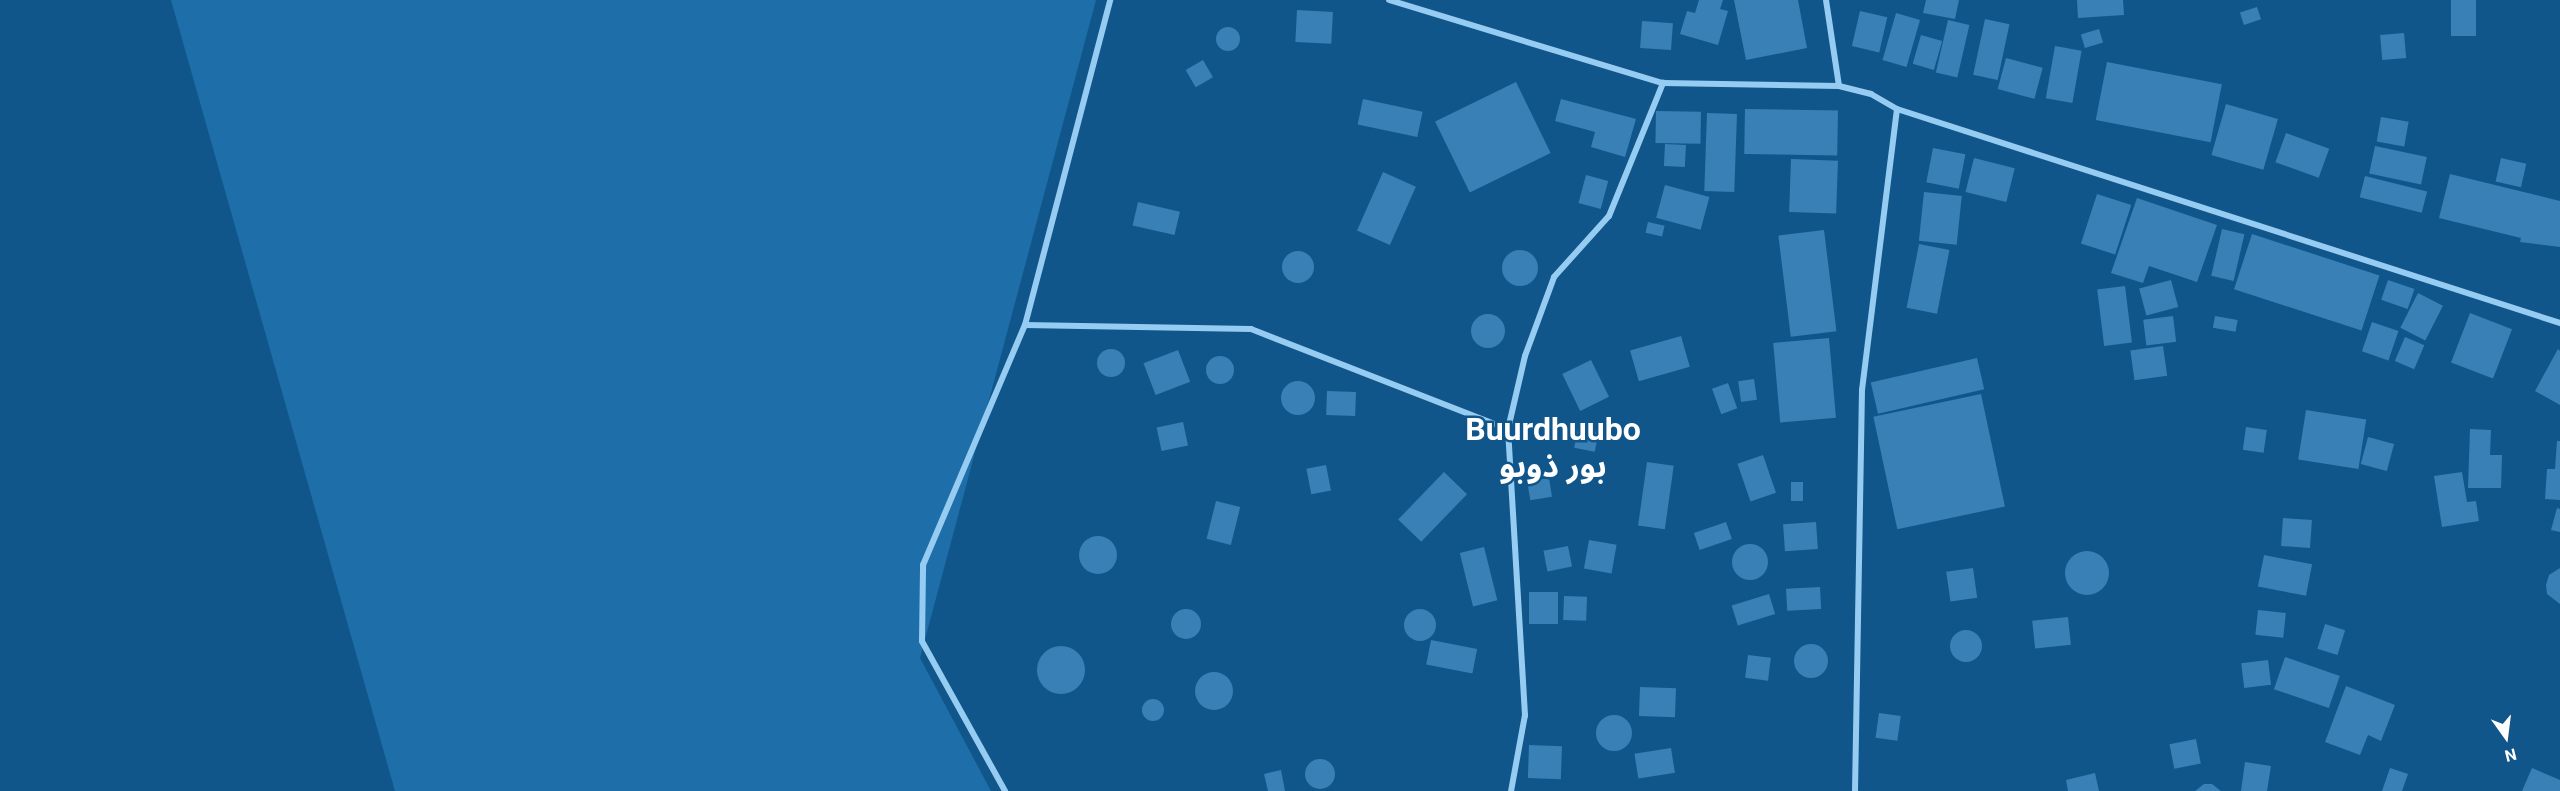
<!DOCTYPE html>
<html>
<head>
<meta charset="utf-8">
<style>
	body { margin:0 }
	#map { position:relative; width:2560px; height:791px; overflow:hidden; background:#10568b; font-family:Roboto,"Noto Sans Arabic",sans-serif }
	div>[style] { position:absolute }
	.green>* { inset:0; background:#1e6fa9 }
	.building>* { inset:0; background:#3880b5; transform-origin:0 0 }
	.round { border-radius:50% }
	.minor>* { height:6px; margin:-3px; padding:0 3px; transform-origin:3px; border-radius:3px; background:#96ccf2 }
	span { translate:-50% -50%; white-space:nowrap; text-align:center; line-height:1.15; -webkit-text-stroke:5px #10568b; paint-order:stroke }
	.town-label { font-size:32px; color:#fff; font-weight:700 }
	.north { position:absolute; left:2476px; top:707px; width:60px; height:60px; -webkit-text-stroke:4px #10568b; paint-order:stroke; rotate:166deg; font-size:16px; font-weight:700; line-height:24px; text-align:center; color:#fff }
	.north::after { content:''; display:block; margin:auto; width:21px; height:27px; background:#fff; clip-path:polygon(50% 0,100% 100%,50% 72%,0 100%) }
</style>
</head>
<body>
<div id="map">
	<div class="green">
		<i style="clip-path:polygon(171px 0,1096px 0,920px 658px,991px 791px,395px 791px)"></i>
	</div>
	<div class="building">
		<i style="clip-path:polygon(1699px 0,1723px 0,1720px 9px,1728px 11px,1718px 45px,1680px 34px,1687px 11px,1695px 13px)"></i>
		<i style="clip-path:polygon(1734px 0,1798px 0,1807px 48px,1746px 60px)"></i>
		<i style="clip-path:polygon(1926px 0,1959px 0,1955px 19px,1923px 13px)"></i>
		<i style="clip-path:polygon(2077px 0,2123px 0,2124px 15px,2078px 18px)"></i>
		<i style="left:2451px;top:0;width:25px;height:36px"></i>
		<i style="left:2257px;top:7px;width:13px;height:18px;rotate:72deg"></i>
		<i style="left:1297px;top:10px;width:36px;height:32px;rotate:3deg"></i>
		<i style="left:1860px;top:11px;width:28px;height:36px;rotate:13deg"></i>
		<i style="left:1896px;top:13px;width:25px;height:49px;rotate:16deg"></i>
		<i style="left:1985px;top:19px;width:25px;height:57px;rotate:12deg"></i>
		<i style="left:1948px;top:20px;width:22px;height:54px;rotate:13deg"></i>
		<i style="left:1642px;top:21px;width:31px;height:27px;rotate:4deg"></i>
		<i class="round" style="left:1216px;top:27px;width:24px;height:24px"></i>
		<i style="left:2099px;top:29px;width:14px;height:19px;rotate:73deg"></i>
		<i style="left:2404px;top:33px;width:25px;height:24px;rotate:85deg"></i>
		<i style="left:1921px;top:35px;width:22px;height:30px;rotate:16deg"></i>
		<i style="left:2055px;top:46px;width:27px;height:53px;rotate:10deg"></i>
		<i style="left:2006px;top:58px;width:38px;height:32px;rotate:15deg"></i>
		<i style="left:1203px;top:60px;width:20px;height:20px;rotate:60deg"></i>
		<i style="left:2107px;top:62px;width:117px;height:59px;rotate:11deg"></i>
		<i style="left:1516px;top:82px;width:79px;height:90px;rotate:64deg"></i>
		<i style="left:1363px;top:99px;width:61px;height:26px;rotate:12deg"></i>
		<i style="clip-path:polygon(1561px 99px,1636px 119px,1625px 157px,1591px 147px,1595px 132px,1555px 121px)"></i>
		<i style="left:2226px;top:104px;width:54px;height:53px;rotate:16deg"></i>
		<i style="left:1745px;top:109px;width:93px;height:45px;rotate:1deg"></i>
		<i style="left:1656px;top:111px;width:45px;height:32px;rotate:1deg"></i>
		<i style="left:1707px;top:113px;width:30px;height:78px;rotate:2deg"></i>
		<i style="left:2381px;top:117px;width:28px;height:25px;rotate:10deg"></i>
		<i style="left:2286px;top:133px;width:46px;height:31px;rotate:20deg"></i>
		<i style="left:1665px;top:144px;width:21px;height:22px;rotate:3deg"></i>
		<i style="left:2375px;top:146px;width:53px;height:28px;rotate:12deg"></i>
		<i style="left:1933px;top:148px;width:33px;height:35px;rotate:11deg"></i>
		<i style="left:1974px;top:158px;width:42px;height:35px;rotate:14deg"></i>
		<i style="left:2501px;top:158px;width:26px;height:24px;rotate:13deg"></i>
		<i style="left:1791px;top:159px;width:47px;height:53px;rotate:2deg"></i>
		<i style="left:1383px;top:172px;width:36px;height:64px;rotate:24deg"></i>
		<i style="clip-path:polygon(2450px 174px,2560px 201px,2560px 247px,2520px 242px,2521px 238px,2439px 218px)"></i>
		<i style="left:1586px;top:175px;width:23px;height:29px;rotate:15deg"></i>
		<i style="left:2365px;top:176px;width:64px;height:22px;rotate:14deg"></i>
		<i style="left:1665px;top:185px;width:46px;height:34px;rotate:15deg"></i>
		<i style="left:1924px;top:192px;width:38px;height:49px;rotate:6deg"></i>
		<i style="left:2097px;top:194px;width:36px;height:52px;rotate:18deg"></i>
		<i style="clip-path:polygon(2137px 198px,2217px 225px,2197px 282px,2149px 266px,2143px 283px,2111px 273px)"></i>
		<i style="left:1138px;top:202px;width:43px;height:24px;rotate:13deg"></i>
		<i style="left:1648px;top:222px;width:17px;height:11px;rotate:13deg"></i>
		<i style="left:2222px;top:229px;width:23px;height:48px;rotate:13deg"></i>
		<i style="left:1824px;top:230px;width:102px;height:46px;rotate:83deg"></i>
		<i style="left:2252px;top:234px;width:134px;height:58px;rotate:18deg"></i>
		<i style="left:1919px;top:244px;width:31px;height:65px;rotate:11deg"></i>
		<i class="round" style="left:1502px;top:250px;width:36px;height:36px"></i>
		<i class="round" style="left:1282px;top:251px;width:32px;height:32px"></i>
		<i style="left:2171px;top:280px;width:28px;height:33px;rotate:75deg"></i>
		<i style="left:2388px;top:280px;width:28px;height:21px;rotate:19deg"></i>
		<i style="left:2125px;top:286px;width:57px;height:28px;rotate:83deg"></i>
		<i style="left:2418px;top:293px;width:28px;height:39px;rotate:27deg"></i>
		<i style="left:2470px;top:313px;width:45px;height:53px;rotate:21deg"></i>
		<i class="round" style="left:1471px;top:314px;width:34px;height:34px"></i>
		<i style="left:2173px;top:316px;width:26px;height:30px;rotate:83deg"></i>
		<i style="left:2215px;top:316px;width:23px;height:12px;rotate:10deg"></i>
		<i style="left:2372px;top:322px;width:28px;height:31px;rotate:19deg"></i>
		<i style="left:1681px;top:336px;width:32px;height:53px;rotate:74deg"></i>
		<i style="left:2405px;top:337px;width:21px;height:26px;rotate:23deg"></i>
		<i style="left:1829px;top:338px;width:80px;height:56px;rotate:85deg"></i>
		<i style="left:2163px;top:346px;width:30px;height:33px;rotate:82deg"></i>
		<i style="clip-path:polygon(2558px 349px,2560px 351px,2560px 405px,2535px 391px)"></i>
		<i class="round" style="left:1097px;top:349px;width:28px;height:28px"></i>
		<i style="left:1178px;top:350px;width:34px;height:37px;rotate:69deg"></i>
		<i class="round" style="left:1206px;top:356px;width:28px;height:28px"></i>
		<i style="left:1977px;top:358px;width:32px;height:109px;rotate:77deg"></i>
		<i style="left:1591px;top:360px;width:41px;height:32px;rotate:64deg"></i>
		<i style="left:1754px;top:379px;width:21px;height:16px;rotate:82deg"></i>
		<i class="round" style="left:1281px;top:381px;width:34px;height:34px"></i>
		<i style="left:1728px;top:383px;width:27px;height:17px;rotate:70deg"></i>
		<i style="left:1327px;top:391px;width:29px;height:24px;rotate:2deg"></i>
		<i style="left:1981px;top:394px;width:115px;height:110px;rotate:78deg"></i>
		<i style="left:2306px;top:410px;width:61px;height:50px;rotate:9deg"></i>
		<i style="left:1183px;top:422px;width:24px;height:27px;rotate:78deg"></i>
		<i style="left:2246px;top:427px;width:21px;height:23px;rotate:8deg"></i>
		<i style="left:1578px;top:428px;width:21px;height:20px;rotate:11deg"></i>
		<i style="clip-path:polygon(2470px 429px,2491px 430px,2490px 455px,2502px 455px,2501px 488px,2468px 488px)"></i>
		<i style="left:2368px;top:437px;width:27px;height:28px;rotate:15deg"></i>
		<i style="clip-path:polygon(2557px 441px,2560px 441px,2560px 500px,2545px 499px,2547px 469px,2555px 469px)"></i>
		<i style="left:1763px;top:455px;width:40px;height:27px;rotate:71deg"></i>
		<i style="left:1647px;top:462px;width:27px;height:64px;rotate:8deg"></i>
		<i style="left:1326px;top:465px;width:26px;height:20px;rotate:79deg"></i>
		<i style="left:1444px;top:472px;width:32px;height:66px;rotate:44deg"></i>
		<i style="clip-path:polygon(2462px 472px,2467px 502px,2476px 501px,2479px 521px,2442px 527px,2434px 476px)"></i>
		<i style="left:1549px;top:478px;width:19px;height:22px;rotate:81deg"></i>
		<i style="left:1791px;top:482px;width:12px;height:19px"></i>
		<i style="left:1216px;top:501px;width:25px;height:39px;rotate:14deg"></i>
		<i style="clip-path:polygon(2557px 508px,2560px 509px,2560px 532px,2551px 530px)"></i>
		<i style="left:2283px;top:518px;width:29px;height:28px;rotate:4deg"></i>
		<i style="left:1726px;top:522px;width:18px;height:34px;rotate:71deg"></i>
		<i style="left:1816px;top:522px;width:27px;height:33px;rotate:86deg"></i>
		<i class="round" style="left:1079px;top:536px;width:38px;height:38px"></i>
		<i style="left:1589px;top:540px;width:28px;height:29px;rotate:10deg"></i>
		<i class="round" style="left:1732px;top:544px;width:36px;height:36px"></i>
		<i style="left:1568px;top:546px;width:21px;height:25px;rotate:79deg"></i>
		<i style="left:1484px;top:547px;width:55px;height:25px;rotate:76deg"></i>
		<i class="round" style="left:2065px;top:551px;width:44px;height:44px"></i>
		<i style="left:2264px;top:555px;width:49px;height:32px;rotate:11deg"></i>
		<i style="left:1973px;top:568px;width:30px;height:27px;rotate:82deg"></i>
		<i style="clip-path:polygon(2560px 568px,2560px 604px,2547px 594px,2546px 585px,2549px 575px)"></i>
		<i style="left:1820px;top:587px;width:22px;height:34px;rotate:87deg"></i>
		<i style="left:1529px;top:592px;width:29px;height:32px"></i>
		<i style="left:1769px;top:594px;width:21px;height:39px;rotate:73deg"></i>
		<i style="left:1564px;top:596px;width:23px;height:24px;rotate:2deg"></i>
		<i class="round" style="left:1404px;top:609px;width:32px;height:32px"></i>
		<i class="round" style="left:1171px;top:609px;width:30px;height:30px"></i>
		<i style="left:2258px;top:610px;width:28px;height:25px;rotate:6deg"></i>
		<i style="left:2068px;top:617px;width:28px;height:36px;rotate:84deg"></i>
		<i style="left:2325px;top:624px;width:21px;height:26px;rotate:17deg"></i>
		<i class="round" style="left:1950px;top:630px;width:32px;height:32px"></i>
		<i style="left:1431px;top:640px;width:47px;height:25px;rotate:11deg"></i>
		<i class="round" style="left:1794px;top:644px;width:34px;height:34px"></i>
		<i class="round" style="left:1037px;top:646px;width:48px;height:48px"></i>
		<i style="left:1748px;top:655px;width:23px;height:23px;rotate:7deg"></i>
		<i style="left:2285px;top:657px;width:58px;height:34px;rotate:19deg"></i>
		<i style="left:2268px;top:660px;width:25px;height:27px;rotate:83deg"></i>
		<i class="round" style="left:1195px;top:672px;width:38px;height:38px"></i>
		<i style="clip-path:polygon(2346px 686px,2395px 705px,2381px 741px,2368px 735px,2360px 755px,2325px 742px)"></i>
		<i style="left:1640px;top:687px;width:36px;height:29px;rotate:2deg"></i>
		<i class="round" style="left:1142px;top:699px;width:22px;height:22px"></i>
		<i style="left:1879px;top:713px;width:22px;height:25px;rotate:8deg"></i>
		<i class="round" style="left:1596px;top:715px;width:36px;height:36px"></i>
		<i style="left:2196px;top:739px;width:25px;height:27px;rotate:79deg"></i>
		<i style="left:1529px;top:745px;width:33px;height:33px;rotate:2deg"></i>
		<i style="left:1671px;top:748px;width:25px;height:37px;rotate:81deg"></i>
		<i class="round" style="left:1305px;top:759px;width:30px;height:30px"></i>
		<i style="clip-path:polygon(2245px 762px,2271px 766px,2267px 791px,2241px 791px)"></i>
		<i style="clip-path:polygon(2390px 768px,2408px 774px,2402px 791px,2382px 791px)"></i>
		<i style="clip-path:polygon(2532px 768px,2560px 780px,2560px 791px,2522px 791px)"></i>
		<i style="clip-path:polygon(1281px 770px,1285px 791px,1268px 791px,1264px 774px)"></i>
		<i style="clip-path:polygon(2095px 773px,2099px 791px,2068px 791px,2066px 780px)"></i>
		<i style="clip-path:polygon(2204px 784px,2212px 784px,2221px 791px,2195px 791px)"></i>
	</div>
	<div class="minor">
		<i style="left:1389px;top:0;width:286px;rotate:16.9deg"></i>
		<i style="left:1663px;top:83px;width:176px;rotate:1deg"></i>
		<i style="left:1826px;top:0;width:87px;rotate:81.4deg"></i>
		<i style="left:1839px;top:86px;width:33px;rotate:14deg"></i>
		<i style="left:1871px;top:94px;width:30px;rotate:30deg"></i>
		<i style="left:1897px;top:109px;width:697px;rotate:17.89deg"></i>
		<i style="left:1025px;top:325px;width:226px;rotate:1deg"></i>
		<i style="left:1251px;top:329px;width:276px;rotate:21.3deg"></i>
		<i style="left:1508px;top:429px;width:287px;rotate:86.6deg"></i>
		<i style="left:1525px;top:715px;width:77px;rotate:100.4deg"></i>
		<i style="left:1508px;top:429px;width:75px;rotate:-76.9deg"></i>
		<i style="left:1525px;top:356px;width:84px;rotate:-69.8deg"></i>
		<i style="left:1554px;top:277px;width:82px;rotate:-48deg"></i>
		<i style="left:1609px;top:216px;width:144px;rotate:-67.9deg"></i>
		<i style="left:1005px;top:791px;width:171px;rotate:-119deg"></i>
		<i style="left:922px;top:641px;width:76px;rotate:-89.2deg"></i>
		<i style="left:923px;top:565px;width:261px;rotate:-67deg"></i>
		<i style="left:1025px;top:325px;width:336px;rotate:-75.3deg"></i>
		<i style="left:1855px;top:791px;width:401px;rotate:-89deg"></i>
		<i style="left:1862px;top:390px;width:283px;rotate:-82.9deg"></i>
	</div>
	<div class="town-label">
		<span style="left:1553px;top:448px">Buurdhuubo<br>بور ذوبو</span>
	</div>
	<div class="north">N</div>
</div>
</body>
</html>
